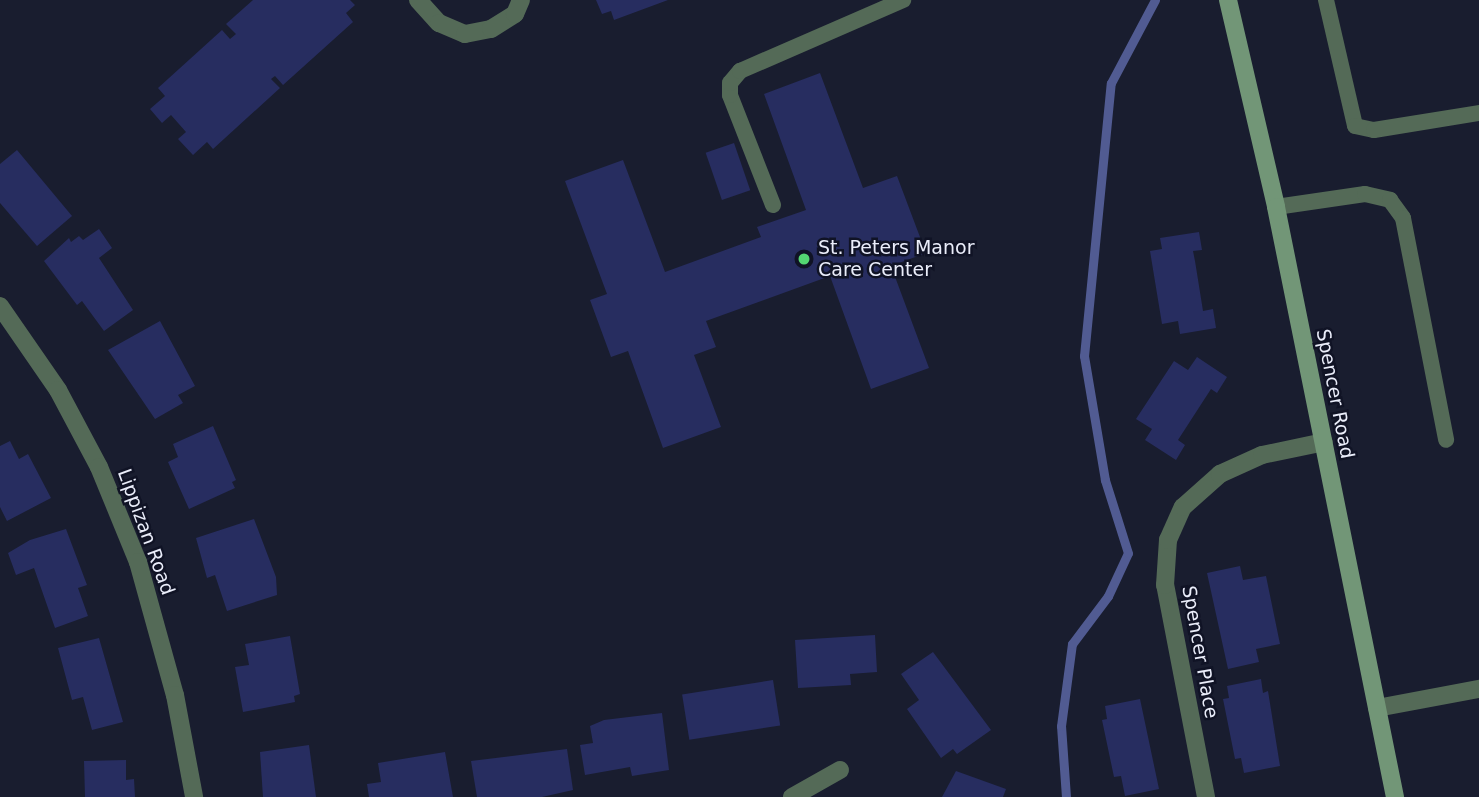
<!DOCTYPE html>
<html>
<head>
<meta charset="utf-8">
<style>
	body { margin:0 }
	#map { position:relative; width:1479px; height:797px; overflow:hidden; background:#191d2f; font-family:"DejaVu Sans",sans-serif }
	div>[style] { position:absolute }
	.stream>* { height:9px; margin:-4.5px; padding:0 4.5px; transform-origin:4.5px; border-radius:4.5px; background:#515b92 }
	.building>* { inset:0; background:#272d60; transform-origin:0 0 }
	.service>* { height:16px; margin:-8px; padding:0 8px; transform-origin:8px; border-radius:8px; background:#546a57 }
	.minor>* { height:18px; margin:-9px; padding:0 9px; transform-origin:9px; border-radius:9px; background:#546a57 }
	.secondary>* { height:18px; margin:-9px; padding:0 9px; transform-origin:9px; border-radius:9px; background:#729677 }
	.dots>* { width:19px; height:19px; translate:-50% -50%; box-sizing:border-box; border:4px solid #101325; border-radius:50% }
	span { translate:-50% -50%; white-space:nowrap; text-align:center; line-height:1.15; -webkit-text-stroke:5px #101325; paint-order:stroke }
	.poi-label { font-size:19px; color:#eaedfa }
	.left { translate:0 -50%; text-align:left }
	.street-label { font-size:19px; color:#eaedfa }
</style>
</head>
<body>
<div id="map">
	<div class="stream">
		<i style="left:1066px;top:797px;width:71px;rotate:-94deg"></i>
		<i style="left:1061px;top:726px;width:83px;rotate:-82.4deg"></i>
		<i style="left:1072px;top:644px;width:60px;rotate:-53.1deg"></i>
		<i style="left:1108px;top:596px;width:47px;rotate:-65.1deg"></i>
		<i style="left:1128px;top:553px;width:77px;rotate:-107.5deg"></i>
		<i style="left:1105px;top:480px;width:126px;rotate:-99.6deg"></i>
		<i style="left:1084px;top:356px;width:274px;rotate:-84.4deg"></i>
		<i style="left:1111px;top:83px;width:94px;rotate:-62.1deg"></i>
	</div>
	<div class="building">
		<i style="clip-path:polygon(253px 0,350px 0,355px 5px,346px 13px,353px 22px,283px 85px,275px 76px,271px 79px,280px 88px,213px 149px,207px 142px,193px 155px,178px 139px,186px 132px,171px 115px,162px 123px,150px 109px,165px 96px,158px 88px,222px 30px,230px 39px,236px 34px,226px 24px)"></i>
		<i style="clip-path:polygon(596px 0,668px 0,614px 20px,611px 11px,602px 14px)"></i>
		<i style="clip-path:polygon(820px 73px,863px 188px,897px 176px,926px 253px,891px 266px,929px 368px,871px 389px,830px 276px,706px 321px,716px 347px,694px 355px,721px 427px,663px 448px,628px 351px,611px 357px,590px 300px,607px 294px,565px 181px,623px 160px,665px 272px,761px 237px,757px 227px,806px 210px,764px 94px)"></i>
		<i style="left:734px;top:143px;width:50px;height:30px;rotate:71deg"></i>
		<i style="clip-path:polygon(17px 150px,72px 216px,37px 246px,0 203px,0 164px)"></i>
		<i style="clip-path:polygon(99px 229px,112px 248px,99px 258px,133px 310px,104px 331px,82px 301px,77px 305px,44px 261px,69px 238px,71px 242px,79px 236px,83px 240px)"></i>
		<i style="clip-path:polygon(1199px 232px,1202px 250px,1193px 251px,1195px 261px,1203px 311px,1213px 309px,1216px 328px,1180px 334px,1178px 321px,1162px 324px,1150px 251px,1162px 249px,1160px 238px)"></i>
		<i style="clip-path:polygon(160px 321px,195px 386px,178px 395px,183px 403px,155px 419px,108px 350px)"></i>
		<i style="clip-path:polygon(1197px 357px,1227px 377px,1217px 393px,1211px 389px,1178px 440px,1185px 445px,1176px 460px,1145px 440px,1152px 429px,1136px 419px,1174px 361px,1188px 370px)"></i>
		<i style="clip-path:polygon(213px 426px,236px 480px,232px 482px,235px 488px,189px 509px,168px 462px,178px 457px,173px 444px)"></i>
		<i style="clip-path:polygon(10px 441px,19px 459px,28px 454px,51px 498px,7px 521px,0 507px,0 446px)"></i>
		<i style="clip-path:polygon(254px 519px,276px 577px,277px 595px,227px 611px,215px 575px,207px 578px,196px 538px)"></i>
		<i style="clip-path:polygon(66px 529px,87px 585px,78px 588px,88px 616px,55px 628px,34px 568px,16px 575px,8px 553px,30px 540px)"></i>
		<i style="clip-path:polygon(1240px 566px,1243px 580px,1266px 576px,1280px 644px,1256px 649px,1259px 662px,1228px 669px,1207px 573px)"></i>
		<i style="clip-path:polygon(875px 635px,877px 672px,850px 674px,851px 685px,798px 688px,795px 640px)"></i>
		<i style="clip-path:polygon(290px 636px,300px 694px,294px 696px,295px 702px,243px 712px,235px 667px,249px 665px,245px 644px)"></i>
		<i style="clip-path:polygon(99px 638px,123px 722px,92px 730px,83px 697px,72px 700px,58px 648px)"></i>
		<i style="clip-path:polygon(933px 652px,991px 730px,957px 754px,953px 749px,941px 758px,907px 709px,919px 700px,901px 674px)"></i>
		<i style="clip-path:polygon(1261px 679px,1263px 693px,1268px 691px,1280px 766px,1244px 773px,1241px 758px,1235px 759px,1223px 699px,1229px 698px,1227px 686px)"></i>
		<i style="left:773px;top:680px;width:46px;height:92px;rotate:81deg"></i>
		<i style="clip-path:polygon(1140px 699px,1159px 789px,1125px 796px,1121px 776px,1114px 777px,1102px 720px,1107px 719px,1105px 706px)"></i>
		<i style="clip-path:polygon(662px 713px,669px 770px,632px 776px,630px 767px,585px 775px,580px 745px,593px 743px,590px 726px,604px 720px)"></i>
		<i style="clip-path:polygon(309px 745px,316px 797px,263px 797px,260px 752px)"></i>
		<i style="clip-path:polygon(567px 749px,573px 790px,542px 797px,477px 797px,471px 761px)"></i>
		<i style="clip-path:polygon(445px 752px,453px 797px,369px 797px,367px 784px,381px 782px,378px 763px)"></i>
		<i style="clip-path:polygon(126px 760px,126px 780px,134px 779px,135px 797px,85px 797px,84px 761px)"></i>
		<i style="clip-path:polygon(956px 771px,1006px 789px,1003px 797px,942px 797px)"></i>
	</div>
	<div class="service">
		<i style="left:1326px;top:0;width:129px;rotate:77deg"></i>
		<i style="left:1355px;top:126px;width:19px;rotate:12deg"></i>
		<i style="left:1374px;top:130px;width:106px;rotate:-9.2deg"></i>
		<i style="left:773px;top:205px;width:118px;rotate:-111.4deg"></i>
		<i style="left:730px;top:95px;width:12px;rotate:-90deg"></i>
		<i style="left:730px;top:83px;width:16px;rotate:-50deg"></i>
		<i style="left:740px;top:71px;width:178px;rotate:-23.5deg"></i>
		<i style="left:1276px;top:207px;width:90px;rotate:-8.3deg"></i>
		<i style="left:1365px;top:194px;width:26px;rotate:13deg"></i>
		<i style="left:1390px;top:200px;width:22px;rotate:54deg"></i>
		<i style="left:1403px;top:218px;width:226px;rotate:79deg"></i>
	</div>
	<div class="minor">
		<i style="left:418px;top:0;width:31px;rotate:48deg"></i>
		<i style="left:439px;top:23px;width:28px;rotate:23deg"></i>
		<i style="left:465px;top:34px;width:26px;rotate:-11deg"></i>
		<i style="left:491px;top:29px;width:28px;rotate:-32deg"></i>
		<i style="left:515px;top:14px;width:15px;rotate:-67deg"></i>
		<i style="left:0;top:306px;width:102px;rotate:55.4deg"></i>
		<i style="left:58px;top:390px;width:87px;rotate:62deg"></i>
		<i style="left:99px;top:467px;width:103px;rotate:67.7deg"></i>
		<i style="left:138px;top:562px;width:138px;rotate:74.5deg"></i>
		<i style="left:175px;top:695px;width:104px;rotate:79.4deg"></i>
		<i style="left:1377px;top:708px;width:104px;rotate:-10.6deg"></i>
		<i style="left:792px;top:797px;width:55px;rotate:-29.4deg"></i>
		<i style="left:1206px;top:797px;width:216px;rotate:-100.9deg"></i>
		<i style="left:1165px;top:585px;width:45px;rotate:-86.2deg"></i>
		<i style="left:1168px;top:540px;width:36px;rotate:-66deg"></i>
		<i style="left:1183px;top:507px;width:50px;rotate:-41.7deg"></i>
		<i style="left:1220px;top:474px;width:46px;rotate:-24.3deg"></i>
		<i style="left:1262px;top:455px;width:63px;rotate:-11.8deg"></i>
	</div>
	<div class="secondary">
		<i style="left:1228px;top:0;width:212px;rotate:76.9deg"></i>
		<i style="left:1276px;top:207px;width:602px;rotate:78.6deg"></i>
	</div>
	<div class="dots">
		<i style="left:804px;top:259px;background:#53d672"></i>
	</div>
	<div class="poi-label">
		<span class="left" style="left:818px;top:259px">St. Peters Manor<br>Care Center</span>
	</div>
	<div class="street-label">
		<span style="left:1335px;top:394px;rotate:79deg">Spencer Road</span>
		<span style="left:146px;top:532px;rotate:70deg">Lippizan Road</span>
		<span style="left:1200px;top:652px;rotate:80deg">Spencer Place</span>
	</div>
</div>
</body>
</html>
